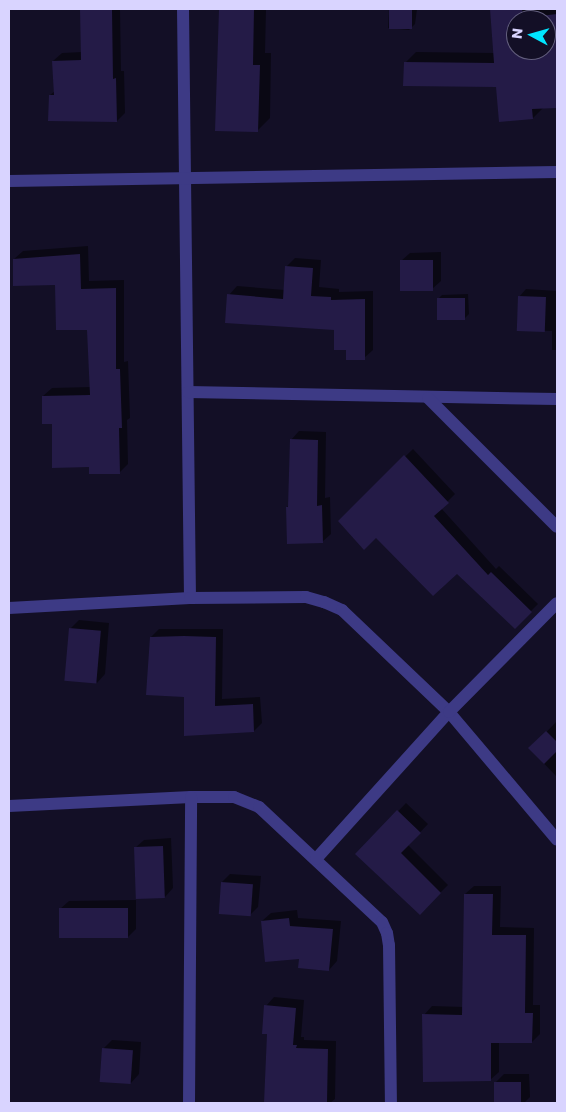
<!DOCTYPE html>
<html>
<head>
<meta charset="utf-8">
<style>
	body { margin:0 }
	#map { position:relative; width:566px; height:1112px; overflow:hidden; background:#130f26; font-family:Poppins,sans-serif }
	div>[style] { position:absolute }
	.shadow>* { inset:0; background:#0007 }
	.building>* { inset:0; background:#241b47; transform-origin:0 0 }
	.minor>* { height:12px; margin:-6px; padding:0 6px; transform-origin:6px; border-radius:6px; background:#3d3a85 }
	span { translate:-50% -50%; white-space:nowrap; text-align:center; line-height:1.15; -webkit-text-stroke:5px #130f26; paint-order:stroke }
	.frame { position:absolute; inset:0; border:10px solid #d9d4ff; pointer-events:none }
	.north { position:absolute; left:506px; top:10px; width:50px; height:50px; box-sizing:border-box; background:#130f26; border:1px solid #625e7d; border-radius:50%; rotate:276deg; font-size:14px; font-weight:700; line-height:20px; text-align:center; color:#d9d4ff }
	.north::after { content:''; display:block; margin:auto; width:18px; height:22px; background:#00e5ff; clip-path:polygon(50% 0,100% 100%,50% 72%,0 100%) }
</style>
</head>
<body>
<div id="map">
	<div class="shadow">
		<i style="clip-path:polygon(81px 9px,120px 9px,121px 71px,124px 71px,125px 113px,117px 121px,50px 95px,55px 91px,53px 61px,62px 53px,82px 52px)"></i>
		<i style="clip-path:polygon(221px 9px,266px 9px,265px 53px,271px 53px,270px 118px,257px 131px,216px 130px)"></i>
		<i style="clip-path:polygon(389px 9px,417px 9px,415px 24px,409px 30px,388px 28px)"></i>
		<i style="clip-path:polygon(evenodd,491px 9px,557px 9px,557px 107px,543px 108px,533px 118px,497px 86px,405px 63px,416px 52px,494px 53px,491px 9px,516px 20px,546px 20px,546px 50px,516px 50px,516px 20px)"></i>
		<i style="clip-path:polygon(88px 246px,89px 281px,124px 280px,124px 362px,128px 361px,130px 418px,127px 420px,128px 464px,120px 472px,90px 466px,53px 423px,43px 396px,52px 388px,91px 387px,89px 328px,56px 283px,14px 259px,23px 251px)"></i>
		<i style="clip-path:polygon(441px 252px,441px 281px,432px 289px,401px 261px,410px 253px)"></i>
		<i style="clip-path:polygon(295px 258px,321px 260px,319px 287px,339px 289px,339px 292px,373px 291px,373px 350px,364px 358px,347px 349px,336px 329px,229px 295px,237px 286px,285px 290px,287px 266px)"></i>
		<i style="clip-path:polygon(526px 289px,557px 291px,557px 350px,552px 350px,552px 331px,517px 330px,519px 297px)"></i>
		<i style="clip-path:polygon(468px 294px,469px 314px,465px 318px,438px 299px,442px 295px)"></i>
		<i style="clip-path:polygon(299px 431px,326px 432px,325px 498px,330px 497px,331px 534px,322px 542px,287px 507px,289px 505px,291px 440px)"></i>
		<i style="clip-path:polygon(413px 449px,455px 494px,441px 508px,496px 569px,499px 566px,538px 604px,515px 627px,457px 572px,339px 521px)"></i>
		<i style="clip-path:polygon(79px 620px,109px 623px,105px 674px,97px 683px,70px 629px)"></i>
		<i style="clip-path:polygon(159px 629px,223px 629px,222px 699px,260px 697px,262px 723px,254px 731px,185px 696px,151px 637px)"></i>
		<i style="clip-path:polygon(557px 721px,557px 777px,530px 749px)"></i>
		<i style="clip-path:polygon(406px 803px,428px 824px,408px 845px,448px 885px,420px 913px,357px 854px)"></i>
		<i style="clip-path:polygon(171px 838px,173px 888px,165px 897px,135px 848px,144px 840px)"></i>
		<i style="clip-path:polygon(230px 874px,261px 876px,258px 907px,250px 915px,222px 882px)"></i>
		<i style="clip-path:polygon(474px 886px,501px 886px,500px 927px,534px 928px,533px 1005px,540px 1005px,540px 1034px,532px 1042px,499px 1042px,499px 1072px,490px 1080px,424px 1015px,432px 1006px,464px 1007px,465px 894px)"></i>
		<i style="clip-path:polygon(136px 900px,136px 929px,128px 937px,60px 909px,69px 901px)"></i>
		<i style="clip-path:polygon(297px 910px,298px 918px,341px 921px,337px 961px,329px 970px,300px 958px,262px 921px,271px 913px)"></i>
		<i style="clip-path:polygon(274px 997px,304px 1000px,301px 1037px,304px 1037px,304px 1040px,336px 1041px,335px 1099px,330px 1103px,266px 1103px,268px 1033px,266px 1006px)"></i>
		<i style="clip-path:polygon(112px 1040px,141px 1042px,139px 1074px,131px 1083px,103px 1049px)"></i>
		<i style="clip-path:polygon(504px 1074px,529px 1074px,530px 1097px,524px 1103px,496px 1103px,495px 1083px)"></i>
	</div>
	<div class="building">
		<i style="clip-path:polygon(80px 9px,112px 9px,113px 79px,116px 78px,117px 122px,48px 121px,49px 95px,54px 95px,52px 61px,81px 60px)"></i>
		<i style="clip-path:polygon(219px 9px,254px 9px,253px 65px,260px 65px,258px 132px,215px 131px)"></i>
		<i style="left:389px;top:9px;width:23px;height:20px"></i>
		<i style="clip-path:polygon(evenodd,490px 9px,522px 9px,523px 18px,557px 14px,557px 108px,532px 109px,533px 119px,499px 122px,496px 87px,403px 86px,404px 62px,494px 63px,490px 9px,516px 20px,546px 20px,546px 50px,516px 50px,516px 20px)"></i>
		<i style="clip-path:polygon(80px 254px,81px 289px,116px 288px,116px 369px,120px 369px,122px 428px,119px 428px,120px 474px,89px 474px,89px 467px,52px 468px,52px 424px,42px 424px,42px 396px,90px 395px,87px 330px,56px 330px,55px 285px,13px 286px,13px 259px)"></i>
		<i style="left:433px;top:260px;width:31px;height:33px;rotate:90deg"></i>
		<i style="clip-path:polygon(285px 266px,313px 268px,311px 296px,331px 297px,331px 300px,365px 299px,365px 360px,346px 360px,346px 350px,334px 350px,334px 330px,225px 323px,227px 294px,283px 299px)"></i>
		<i style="left:518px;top:296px;width:28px;height:35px;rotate:2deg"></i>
		<i style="left:437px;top:298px;width:28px;height:22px"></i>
		<i style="clip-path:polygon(290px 439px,318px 440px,317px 506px,322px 505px,323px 543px,287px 544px,286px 507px,288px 507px)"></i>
		<i style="clip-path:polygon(404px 455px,449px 503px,434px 516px,488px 575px,491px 572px,532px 612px,515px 629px,457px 574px,433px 596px,376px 538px,364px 550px,338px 521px)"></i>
		<i style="left:69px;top:628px;width:32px;height:53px;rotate:5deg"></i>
		<i style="clip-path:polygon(184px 636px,216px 637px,215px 706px,253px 704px,254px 732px,184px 736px,184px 697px,146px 695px,150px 637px)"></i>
		<i style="clip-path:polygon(546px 731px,557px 742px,557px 751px,544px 764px,528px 748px)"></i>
		<i style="clip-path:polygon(397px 810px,421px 833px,401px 853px,441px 893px,420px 915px,355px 854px)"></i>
		<i style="left:163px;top:846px;width:52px;height:29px;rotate:88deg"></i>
		<i style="left:221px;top:882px;width:32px;height:32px;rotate:4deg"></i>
		<i style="clip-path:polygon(464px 894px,493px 894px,492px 935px,526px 935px,525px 1013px,533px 1013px,532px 1043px,491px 1043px,491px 1081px,423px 1082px,422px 1014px,462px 1015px)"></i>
		<i style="left:128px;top:908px;width:30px;height:69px;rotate:90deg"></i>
		<i style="clip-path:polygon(289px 918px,290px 926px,333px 929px,329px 971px,298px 968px,299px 959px,265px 962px,261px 921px)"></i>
		<i style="clip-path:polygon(264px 1005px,296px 1008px,293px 1045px,297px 1045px,296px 1048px,328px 1049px,327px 1103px,264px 1103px,267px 1034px,262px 1034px)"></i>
		<i style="left:102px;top:1048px;width:31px;height:34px;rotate:4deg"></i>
		<i style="left:494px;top:1082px;width:27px;height:21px"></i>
	</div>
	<div class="minor">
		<i style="left:183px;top:9px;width:589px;rotate:89.32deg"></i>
		<i style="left:9px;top:181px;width:548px;rotate:-0.94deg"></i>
		<i style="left:188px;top:392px;width:369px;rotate:1.1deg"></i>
		<i style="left:428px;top:398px;width:182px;rotate:45deg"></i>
		<i style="left:9px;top:608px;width:181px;rotate:-3.2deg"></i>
		<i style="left:190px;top:598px;width:116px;rotate:-0.5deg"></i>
		<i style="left:306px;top:597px;width:19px;rotate:16deg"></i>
		<i style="left:324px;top:602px;width:20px;rotate:24deg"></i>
		<i style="left:342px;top:610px;width:148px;rotate:43.6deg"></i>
		<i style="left:449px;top:712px;width:167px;rotate:49.8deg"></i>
		<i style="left:9px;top:806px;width:182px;rotate:-2.8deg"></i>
		<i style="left:191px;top:797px;width:43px"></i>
		<i style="left:234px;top:797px;width:27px;rotate:22deg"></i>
		<i style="left:259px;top:807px;width:168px;rotate:43.1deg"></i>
		<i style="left:382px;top:922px;width:12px;rotate:66deg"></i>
		<i style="left:387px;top:933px;width:12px;rotate:81deg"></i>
		<i style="left:389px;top:945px;width:158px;rotate:89.3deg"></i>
		<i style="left:316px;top:859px;width:198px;rotate:-47.9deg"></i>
		<i style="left:449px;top:712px;width:153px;rotate:-45.3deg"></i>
		<i style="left:189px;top:1103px;width:306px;rotate:-89.6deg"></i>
	</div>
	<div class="frame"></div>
	<div class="north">N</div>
</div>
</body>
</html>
